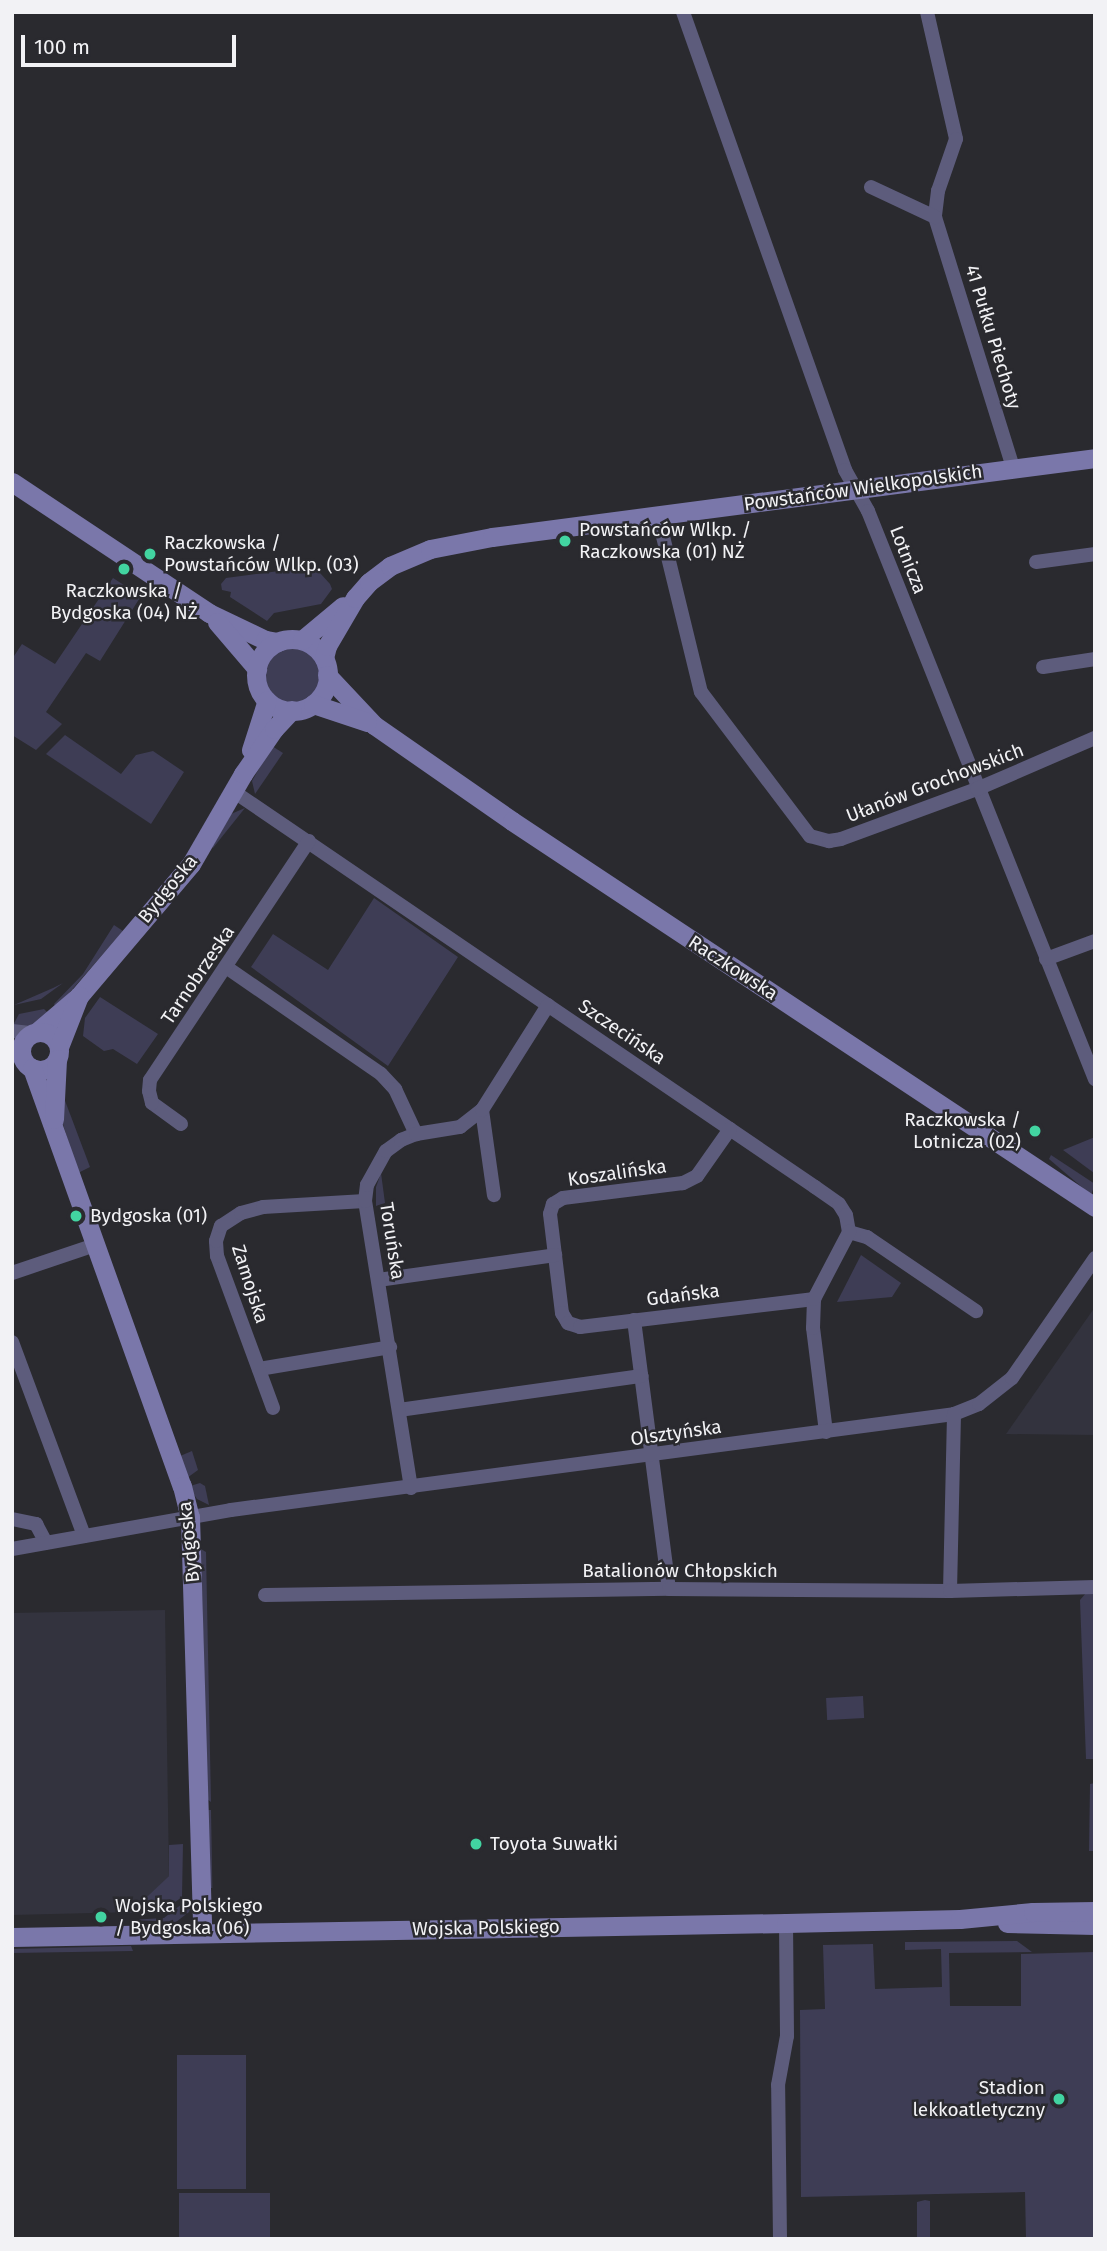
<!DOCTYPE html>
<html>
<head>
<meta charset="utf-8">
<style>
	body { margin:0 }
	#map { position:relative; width:1107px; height:2251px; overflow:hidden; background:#2a2a2f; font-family:"Fira Sans",sans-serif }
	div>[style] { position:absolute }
	.built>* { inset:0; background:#33333e }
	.green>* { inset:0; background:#3e3d55; transform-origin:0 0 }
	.round { border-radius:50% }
	.street>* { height:14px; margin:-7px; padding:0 7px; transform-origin:7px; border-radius:7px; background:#5d5c7c }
	.secondary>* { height:19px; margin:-9.5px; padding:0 9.5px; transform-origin:9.5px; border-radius:9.5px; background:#7a77aa }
	.secondary>.ring { margin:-9.5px; padding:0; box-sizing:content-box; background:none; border:19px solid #7a77aa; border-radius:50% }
	.dots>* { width:19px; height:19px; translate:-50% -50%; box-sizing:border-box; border:4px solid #2a2a2f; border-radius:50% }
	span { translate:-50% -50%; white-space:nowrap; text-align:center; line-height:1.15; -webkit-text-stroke:5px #2a2a2f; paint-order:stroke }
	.street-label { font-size:19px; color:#f2f2f5 }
	.poi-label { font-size:19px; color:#f2f2f5 }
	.left { translate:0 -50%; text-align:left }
	.right { translate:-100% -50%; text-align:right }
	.frame { position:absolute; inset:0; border:14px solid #f2f2f5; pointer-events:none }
	.scale { position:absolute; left:21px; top:35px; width:215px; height:32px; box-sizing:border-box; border:4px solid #f2f2f5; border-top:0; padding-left:9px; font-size:21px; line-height:24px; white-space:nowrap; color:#f2f2f5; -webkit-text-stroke:5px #2a2a2f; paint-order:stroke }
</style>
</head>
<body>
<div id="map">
	<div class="built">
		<i style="clip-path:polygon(1095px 1307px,1095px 1435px,1006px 1434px)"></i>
		<i style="clip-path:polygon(165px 1610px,169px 1876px,133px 1912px,12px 1915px,12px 1613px)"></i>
	</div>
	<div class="green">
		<i style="clip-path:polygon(295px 569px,320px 573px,330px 584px,332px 589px,321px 604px,274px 613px,267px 621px,230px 597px,231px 592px,222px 590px,221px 584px,226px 578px)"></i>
		<i style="clip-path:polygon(113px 578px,141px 596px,100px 661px,86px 653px,46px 712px,62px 724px,36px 750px,12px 735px,12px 659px,22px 644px,55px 664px)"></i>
		<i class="round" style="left:256px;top:640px;width:70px;height:70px"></i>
		<i style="clip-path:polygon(65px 735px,121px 774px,136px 755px,153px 751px,184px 772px,151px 824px,46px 754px)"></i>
		<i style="clip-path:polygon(272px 746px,283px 753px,255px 794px,252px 781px)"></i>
		<i style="clip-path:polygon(245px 808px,213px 848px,212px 847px,231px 814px)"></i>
		<i style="clip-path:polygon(374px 898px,458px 957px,388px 1066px,251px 967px,273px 934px,328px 970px)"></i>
		<i style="clip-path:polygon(114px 925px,123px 931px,56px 1008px,54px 1004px,83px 974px)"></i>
		<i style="clip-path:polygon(63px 983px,41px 999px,14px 1005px,53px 988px)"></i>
		<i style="clip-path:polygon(100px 997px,158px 1034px,137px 1064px,113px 1049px,104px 1051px,83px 1036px,85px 1018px)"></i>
		<i style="clip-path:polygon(44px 1009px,49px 1014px,37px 1026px,12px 1027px,19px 1014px)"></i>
		<i style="clip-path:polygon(64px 1098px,90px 1167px,78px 1173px,62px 1121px)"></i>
		<i style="clip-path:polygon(1095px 1137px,1095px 1173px,1094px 1173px,1063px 1150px)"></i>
		<i style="clip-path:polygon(1051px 1155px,1095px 1184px,1091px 1195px,1049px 1159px)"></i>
		<i style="clip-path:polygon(381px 1173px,385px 1203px,376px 1206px,376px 1187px)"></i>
		<i style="clip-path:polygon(861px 1255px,901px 1283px,892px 1297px,837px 1302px)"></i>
		<i style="clip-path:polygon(192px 1451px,198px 1470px,187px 1478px,180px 1456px)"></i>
		<i style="clip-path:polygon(200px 1483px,205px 1486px,209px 1505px,197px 1499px,193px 1493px,190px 1486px)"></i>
		<i style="clip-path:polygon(201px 1549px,206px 1552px,211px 1802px,207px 1799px)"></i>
		<i style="clip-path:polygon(1086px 1593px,1095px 1593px,1095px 1759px,1086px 1759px,1080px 1600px)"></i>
		<i style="left:863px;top:1696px;width:22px;height:37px;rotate:87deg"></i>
		<i style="clip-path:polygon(1095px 1783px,1095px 1851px,1089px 1851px,1090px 1784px)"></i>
		<i style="left:211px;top:1810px;width:78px;height:5px;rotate:89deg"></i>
		<i style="clip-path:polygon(183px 1844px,182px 1897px,160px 1913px,130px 1913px,169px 1876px,169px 1845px)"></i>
		<i style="clip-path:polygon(187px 1900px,193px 1900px,189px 1912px,176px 1922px,130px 1920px,164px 1918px)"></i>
		<i style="clip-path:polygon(1017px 1941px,1032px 1952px,949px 1953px,950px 2006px,1021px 2006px,1021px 1954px,1095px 1952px,1095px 2239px,1026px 2239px,1025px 2192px,801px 2197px,800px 2010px,825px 2009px,823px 1945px,873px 1944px,875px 1989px,942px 1987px,941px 1949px,905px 1950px,905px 1942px)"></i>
		<i style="clip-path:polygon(131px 1946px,133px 1951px,12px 1953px,12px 1949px)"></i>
		<i style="left:246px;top:2055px;width:134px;height:69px;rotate:90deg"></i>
		<i style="left:270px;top:2193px;width:46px;height:91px;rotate:90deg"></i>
		<i style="clip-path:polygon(925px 2200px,930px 2201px,930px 2239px,917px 2239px,917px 2202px)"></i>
	</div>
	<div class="street">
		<i style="left:683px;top:12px;width:486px;rotate:70.5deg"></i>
		<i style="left:845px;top:470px;width:47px;rotate:60.7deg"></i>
		<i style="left:868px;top:511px;width:612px;rotate:68.22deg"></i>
		<i style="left:927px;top:12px;width:130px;rotate:77.1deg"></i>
		<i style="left:956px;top:139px;width:55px;rotate:109.1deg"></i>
		<i style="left:938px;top:191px;width:26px;rotate:97deg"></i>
		<i style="left:935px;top:217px;width:263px;rotate:72.7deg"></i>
		<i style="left:871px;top:187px;width:71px;rotate:25.1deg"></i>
		<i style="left:658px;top:516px;width:181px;rotate:76.3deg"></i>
		<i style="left:701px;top:692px;width:181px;rotate:52.9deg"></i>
		<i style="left:810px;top:836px;width:20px;rotate:15deg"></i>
		<i style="left:829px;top:841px;width:12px;rotate:-9deg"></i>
		<i style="left:841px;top:839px;width:145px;rotate:-20.2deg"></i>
		<i style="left:977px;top:789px;width:129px;rotate:-23.4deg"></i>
		<i style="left:1036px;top:562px;width:60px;rotate:-7.7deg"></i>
		<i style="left:1043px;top:667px;width:53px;rotate:-8.7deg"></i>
		<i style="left:233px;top:791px;width:704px;rotate:34.23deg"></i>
		<i style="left:815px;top:1187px;width:29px;rotate:35deg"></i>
		<i style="left:839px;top:1204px;width:13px;rotate:58deg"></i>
		<i style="left:846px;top:1215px;width:17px;rotate:80deg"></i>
		<i style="left:849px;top:1232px;width:19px;rotate:16deg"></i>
		<i style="left:867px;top:1237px;width:132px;rotate:34.2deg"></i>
		<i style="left:1046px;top:959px;width:52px;rotate:-20.2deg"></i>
		<i style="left:226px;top:967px;width:188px;rotate:34.6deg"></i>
		<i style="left:381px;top:1074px;width:21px;rotate:47deg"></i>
		<i style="left:395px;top:1089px;width:50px;rotate:65deg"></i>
		<i style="left:12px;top:1031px;width:20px;rotate:6deg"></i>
		<i style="left:12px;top:1051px;width:10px;rotate:29deg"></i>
		<i style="left:482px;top:1110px;width:86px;rotate:82deg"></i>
		<i style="left:181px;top:1124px;width:36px;rotate:-144deg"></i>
		<i style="left:152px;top:1103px;width:12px;rotate:-104deg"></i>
		<i style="left:149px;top:1091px;width:11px;rotate:-85deg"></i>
		<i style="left:150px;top:1080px;width:287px;rotate:-56.4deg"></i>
		<i style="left:730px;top:1129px;width:57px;rotate:125.1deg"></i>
		<i style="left:697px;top:1176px;width:16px;rotate:153deg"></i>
		<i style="left:683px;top:1183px;width:121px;rotate:172.9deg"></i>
		<i style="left:563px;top:1198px;width:12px;rotate:149deg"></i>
		<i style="left:553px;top:1204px;width:10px;rotate:107deg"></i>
		<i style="left:550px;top:1214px;width:100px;rotate:83.1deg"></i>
		<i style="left:562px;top:1313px;width:12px;rotate:59deg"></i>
		<i style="left:568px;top:1323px;width:13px;rotate:18deg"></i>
		<i style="left:580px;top:1327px;width:236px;rotate:-6.8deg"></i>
		<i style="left:12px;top:1273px;width:88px;rotate:-18.6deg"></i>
		<i style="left:378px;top:1280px;width:179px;rotate:-8deg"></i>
		<i style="left:634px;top:1320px;width:271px;rotate:82.6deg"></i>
		<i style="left:12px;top:1342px;width:207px;rotate:69.6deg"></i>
		<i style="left:259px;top:1369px;width:133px;rotate:-9.5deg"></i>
		<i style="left:273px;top:1408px;width:162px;rotate:-110.2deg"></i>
		<i style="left:217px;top:1256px;width:15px;rotate:-94deg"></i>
		<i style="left:216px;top:1241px;width:16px;rotate:-72deg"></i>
		<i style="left:221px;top:1226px;width:24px;rotate:-33deg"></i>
		<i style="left:241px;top:1213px;width:23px;rotate:-15deg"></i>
		<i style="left:263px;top:1207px;width:102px;rotate:-3.4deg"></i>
		<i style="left:399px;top:1410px;width:245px;rotate:-8deg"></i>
		<i style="left:826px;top:1432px;width:105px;rotate:-97.1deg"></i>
		<i style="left:813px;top:1328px;width:29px;rotate:-88deg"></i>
		<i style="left:814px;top:1299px;width:76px;rotate:-62.4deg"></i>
		<i style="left:411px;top:1488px;width:291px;rotate:-99.1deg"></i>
		<i style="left:365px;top:1201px;width:16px;rotate:-83deg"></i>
		<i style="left:367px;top:1185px;width:39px;rotate:-61deg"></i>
		<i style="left:386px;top:1151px;width:19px;rotate:-36deg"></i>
		<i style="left:401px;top:1140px;width:16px;rotate:-22deg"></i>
		<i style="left:416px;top:1134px;width:45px;rotate:-9deg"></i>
		<i style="left:460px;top:1127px;width:28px;rotate:-38deg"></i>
		<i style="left:482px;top:1110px;width:124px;rotate:-57.8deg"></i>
		<i style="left:12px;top:1519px;width:25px;rotate:12deg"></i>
		<i style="left:36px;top:1524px;width:21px;rotate:62deg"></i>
		<i style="left:12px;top:1549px;width:222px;rotate:-10.1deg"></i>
		<i style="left:231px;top:1510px;width:729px;rotate:-7.56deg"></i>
		<i style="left:954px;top:1414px;width:27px;rotate:-22deg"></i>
		<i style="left:979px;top:1404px;width:42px;rotate:-38.2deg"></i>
		<i style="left:1012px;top:1378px;width:146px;rotate:-55.3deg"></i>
		<i style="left:950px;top:1591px;width:177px;rotate:-88.7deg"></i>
		<i style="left:265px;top:1595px;width:404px;rotate:-0.9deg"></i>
		<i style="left:669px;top:1589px;width:281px;rotate:0.4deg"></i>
		<i style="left:950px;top:1591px;width:145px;rotate:-1.6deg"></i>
		<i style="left:780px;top:2239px;width:154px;rotate:-90.7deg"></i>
		<i style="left:778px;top:2085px;width:50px;rotate:-79.6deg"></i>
		<i style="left:787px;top:2036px;width:113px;rotate:-90.5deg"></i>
	</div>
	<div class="secondary">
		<i style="left:12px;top:482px;width:237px;rotate:33.6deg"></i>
		<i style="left:209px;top:613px;width:62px;rotate:25.7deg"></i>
		<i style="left:265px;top:640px;width:13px;rotate:9deg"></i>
		<i style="left:217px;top:622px;width:62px;rotate:49.6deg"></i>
		<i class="ring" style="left:256px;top:639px;width:53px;height:53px"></i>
		<i style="left:302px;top:640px;width:53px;rotate:-39.7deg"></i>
		<i style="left:324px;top:658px;width:12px;rotate:-76deg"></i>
		<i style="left:327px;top:646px;width:56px;rotate:-59.7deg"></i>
		<i style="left:355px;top:598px;width:21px;rotate:-49deg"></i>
		<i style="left:369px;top:582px;width:26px;rotate:-37deg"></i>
		<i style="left:390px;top:566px;width:43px;rotate:-23deg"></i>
		<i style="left:430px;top:549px;width:63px;rotate:-11deg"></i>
		<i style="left:492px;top:537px;width:608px;rotate:-7.46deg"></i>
		<i style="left:327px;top:675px;width:69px;rotate:46.8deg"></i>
		<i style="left:374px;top:725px;width:168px;rotate:34.8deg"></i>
		<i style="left:512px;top:821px;width:699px;rotate:33.51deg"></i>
		<i style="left:313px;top:704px;width:57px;rotate:18.4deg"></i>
		<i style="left:251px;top:750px;width:52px;rotate:-72.3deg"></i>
		<i style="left:38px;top:1031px;width:54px;rotate:-40.5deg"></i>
		<i style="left:79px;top:996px;width:173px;rotate:-49.7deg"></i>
		<i style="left:191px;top:864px;width:104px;rotate:-60deg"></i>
		<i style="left:243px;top:774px;width:55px;rotate:-55.4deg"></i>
		<i style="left:274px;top:729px;width:26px;rotate:-47deg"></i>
		<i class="ring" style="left:21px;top:1032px;width:19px;height:19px"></i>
		<i style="left:59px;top:1047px;width:55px;rotate:-68.6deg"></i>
		<i style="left:32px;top:1068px;width:444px;rotate:70.3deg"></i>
		<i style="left:182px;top:1486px;width:32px;rotate:76deg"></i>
		<i style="left:190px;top:1517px;width:416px;rotate:88.3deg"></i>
		<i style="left:54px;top:1119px;width:60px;rotate:-87.1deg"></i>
		<i style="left:1007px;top:1923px;width:88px;rotate:1.3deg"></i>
		<i style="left:12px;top:1937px;width:774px;rotate:-1.04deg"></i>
		<i style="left:786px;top:1923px;width:174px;rotate:-1.3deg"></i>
		<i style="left:960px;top:1919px;width:73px;rotate:-5.5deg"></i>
		<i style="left:1033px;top:1912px;width:62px;rotate:-0.9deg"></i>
	</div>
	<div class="dots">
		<i style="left:565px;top:541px;background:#42d4a1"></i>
		<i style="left:150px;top:554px;background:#42d4a1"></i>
		<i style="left:124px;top:569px;background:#42d4a1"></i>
		<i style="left:1035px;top:1131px;background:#42d4a1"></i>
		<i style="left:76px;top:1216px;background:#42d4a1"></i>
		<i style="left:476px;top:1844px;background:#42d4a1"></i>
		<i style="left:101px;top:1917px;background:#42d4a1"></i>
		<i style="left:1059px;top:2099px;background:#42d4a1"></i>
	</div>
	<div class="street-label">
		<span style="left:993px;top:337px;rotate:73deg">41 Pułku Piechoty</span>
		<span style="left:863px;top:488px;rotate:-8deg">Powstańców Wielkopolskich</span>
		<span style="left:908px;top:560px;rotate:69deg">Lotnicza</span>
		<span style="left:935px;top:783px;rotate:-21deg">Ułanów Grochowskich</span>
		<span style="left:168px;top:889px;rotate:-51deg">Bydgoska</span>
		<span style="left:733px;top:968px;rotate:33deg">Raczkowska</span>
		<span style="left:198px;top:975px;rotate:-56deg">Tarnobrzeska</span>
		<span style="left:622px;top:1032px;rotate:34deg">Szczecińska</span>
		<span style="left:617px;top:1173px;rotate:-8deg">Koszalińska</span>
		<span style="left:392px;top:1241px;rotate:81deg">Toruńska</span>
		<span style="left:250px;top:1284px;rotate:72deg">Zamojska</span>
		<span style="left:683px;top:1295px;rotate:-7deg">Gdańska</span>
		<span style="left:676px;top:1433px;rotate:-8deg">Olsztyńska</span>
		<span style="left:189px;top:1542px;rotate:-96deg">Bydgoska</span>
		<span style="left:680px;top:1571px">Batalionów Chłopskich</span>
		<span style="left:486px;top:1928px;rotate:-1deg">Wojska Polskiego</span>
	</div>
	<div class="poi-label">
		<span class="left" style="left:579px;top:541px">Powstańców Wlkp. /<br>Raczkowska (01) NŻ</span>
		<span class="left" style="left:164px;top:554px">Raczkowska /<br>Powstańców Wlkp. (03)</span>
		<span style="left:124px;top:602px">Raczkowska /<br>Bydgoska (04) NŻ</span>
		<span class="right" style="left:1021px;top:1131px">Raczkowska /<br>Lotnicza (02)</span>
		<span class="left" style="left:90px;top:1216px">Bydgoska (01)</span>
		<span class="left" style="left:490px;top:1844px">Toyota Suwałki</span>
		<span class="left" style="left:115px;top:1917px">Wojska Polskiego<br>/ Bydgoska (06)</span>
		<span class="right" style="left:1045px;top:2099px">Stadion<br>lekkoatletyczny</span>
	</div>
	<div class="frame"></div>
	<div class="scale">100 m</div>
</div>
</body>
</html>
